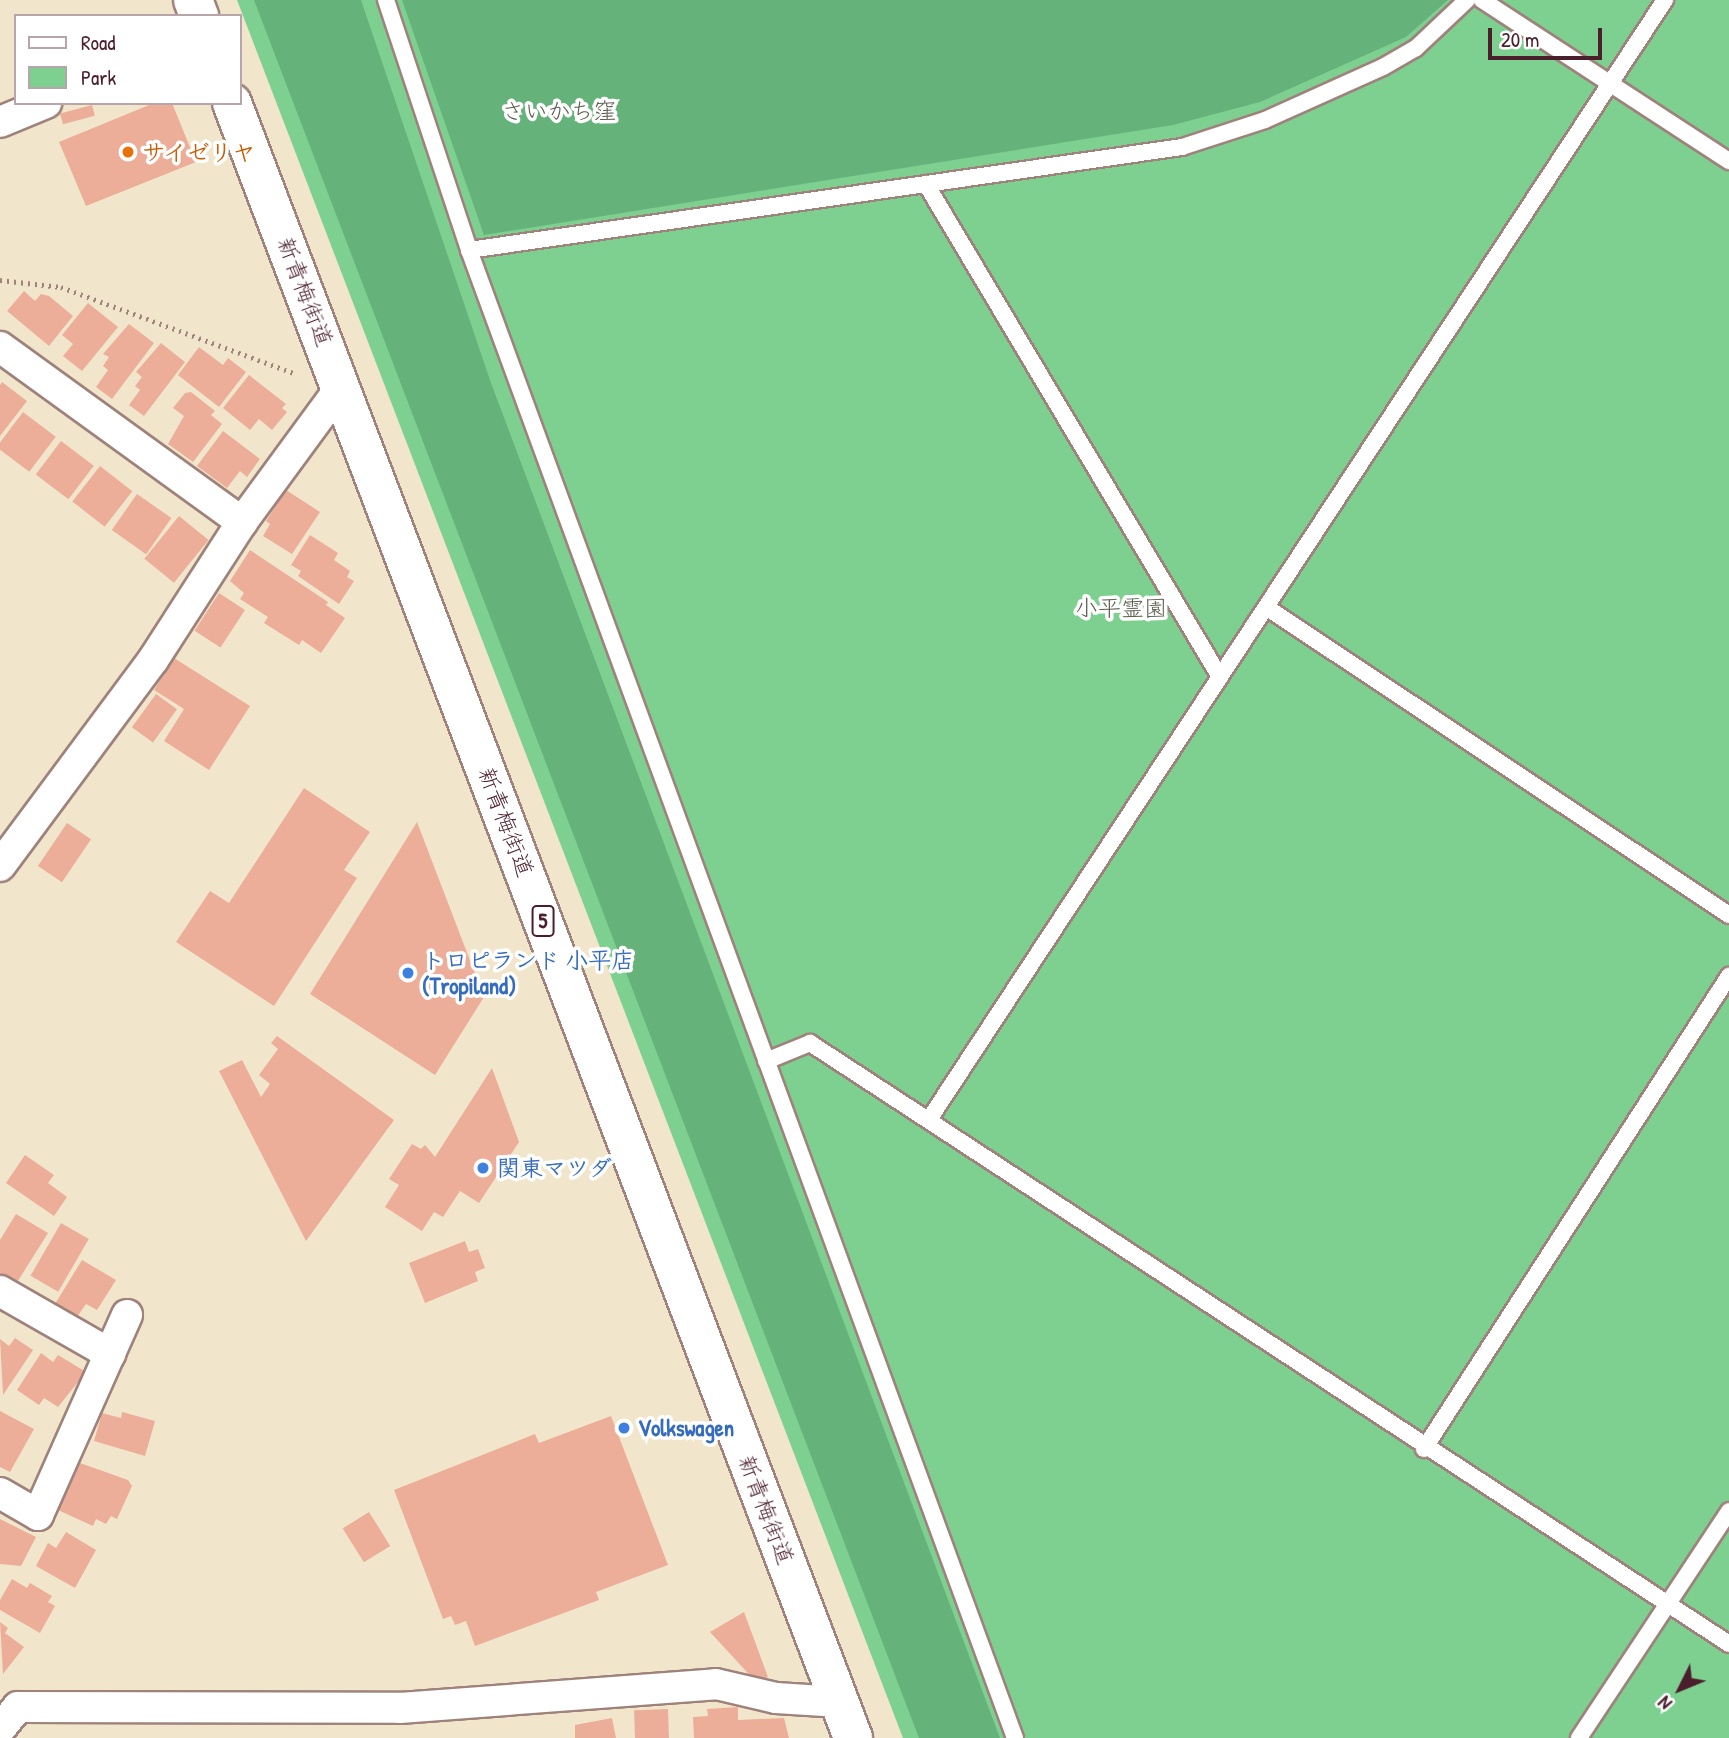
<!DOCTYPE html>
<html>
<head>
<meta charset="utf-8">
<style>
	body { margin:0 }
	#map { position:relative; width:1729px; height:1738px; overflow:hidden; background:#f1e6cb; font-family:"Patrick Hand","Klee One",sans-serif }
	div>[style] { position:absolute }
	.green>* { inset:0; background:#7ed091 }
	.forest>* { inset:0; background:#66b27b }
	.building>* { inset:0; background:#ecae99; transform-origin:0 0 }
	.path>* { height:4.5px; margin-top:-2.25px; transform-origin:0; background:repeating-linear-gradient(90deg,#9e827b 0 2px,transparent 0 7px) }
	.roads { filter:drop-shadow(2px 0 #9e827b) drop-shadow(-2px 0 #9e827b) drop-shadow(0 2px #9e827b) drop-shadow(0 -2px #9e827b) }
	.lane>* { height:16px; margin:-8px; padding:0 8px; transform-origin:8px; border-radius:8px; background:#fff }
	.street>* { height:30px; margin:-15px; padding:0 15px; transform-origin:15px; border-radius:15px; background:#fff }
	.primary>* { height:38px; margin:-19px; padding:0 19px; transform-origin:19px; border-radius:19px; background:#fff }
	.dots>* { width:19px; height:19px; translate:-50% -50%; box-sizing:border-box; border:4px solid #fff; border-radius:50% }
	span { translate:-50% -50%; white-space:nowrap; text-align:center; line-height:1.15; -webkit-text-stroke:7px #fff; paint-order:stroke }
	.shield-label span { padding:2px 5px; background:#fff; border:2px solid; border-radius:5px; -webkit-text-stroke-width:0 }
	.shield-label { font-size:21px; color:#4a1f2b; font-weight:700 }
	.park-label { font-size:23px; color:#5c5d4f }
	.food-label { font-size:23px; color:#c56008; font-weight:700 }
	.left { translate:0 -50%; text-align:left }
	.street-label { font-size:23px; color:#4a1f2b }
	.shop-label { font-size:23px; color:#366cbe; font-weight:700 }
	.legend { position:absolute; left:14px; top:14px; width:228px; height:91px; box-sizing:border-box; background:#fff; border:2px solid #b7a5aa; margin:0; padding:9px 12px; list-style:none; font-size:21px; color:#4a1f2b }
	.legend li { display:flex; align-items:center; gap:14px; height:35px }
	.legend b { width:35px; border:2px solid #b7a5aa }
	.north { position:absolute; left:1645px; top:1654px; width:70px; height:70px; -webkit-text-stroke:5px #fff; paint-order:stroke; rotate:227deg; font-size:19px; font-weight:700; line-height:28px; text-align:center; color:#4a1f2b }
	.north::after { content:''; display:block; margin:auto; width:24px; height:32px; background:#4a1f2b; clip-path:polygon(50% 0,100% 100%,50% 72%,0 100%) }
	.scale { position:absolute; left:1488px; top:28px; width:114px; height:32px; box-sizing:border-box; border:4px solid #4a1f2b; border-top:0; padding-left:9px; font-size:21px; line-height:24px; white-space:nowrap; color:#4a1f2b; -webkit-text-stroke:5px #fff; paint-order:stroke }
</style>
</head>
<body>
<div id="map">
	<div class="green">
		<i style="clip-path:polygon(237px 0,1729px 0,1729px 1738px,903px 1738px)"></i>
	</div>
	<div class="forest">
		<i style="clip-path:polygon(254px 0,361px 0,491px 383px,1000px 1738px,919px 1738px)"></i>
		<i style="clip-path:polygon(402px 0,1448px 0,1406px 37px,1260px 102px,1173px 125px,484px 235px)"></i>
	</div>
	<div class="building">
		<i style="clip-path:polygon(154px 103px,172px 103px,196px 162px,86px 206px,59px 142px)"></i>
		<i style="left:92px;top:105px;width:11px;height:33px;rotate:75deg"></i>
		<i style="clip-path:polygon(24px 291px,35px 301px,41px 294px,49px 296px,73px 316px,49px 346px,7px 311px)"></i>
		<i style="clip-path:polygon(88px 303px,118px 327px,82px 371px,63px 356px,73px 344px,62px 335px)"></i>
		<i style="clip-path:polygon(129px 324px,154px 343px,112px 399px,96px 387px,108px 370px,103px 366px,109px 357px,103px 354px)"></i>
		<i style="clip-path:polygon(161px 343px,185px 362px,144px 416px,129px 405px,140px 390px,135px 386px,142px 377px,136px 372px)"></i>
		<i style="clip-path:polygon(199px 347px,223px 365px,228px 358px,246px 372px,219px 407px,178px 375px)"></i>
		<i style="clip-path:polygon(249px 375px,286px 404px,282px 408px,287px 412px,272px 430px,259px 419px,250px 430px,223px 408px)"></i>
		<i style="clip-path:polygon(2px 382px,27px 401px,0 436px,0 385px)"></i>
		<i style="clip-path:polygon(191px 392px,215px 411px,211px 415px,222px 424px,193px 462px,168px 444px,184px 416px,173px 408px,185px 393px)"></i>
		<i style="left:23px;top:412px;width:41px;height:44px;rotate:37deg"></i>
		<i style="clip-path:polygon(223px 431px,260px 459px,247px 477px,240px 471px,227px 488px,197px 466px)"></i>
		<i style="left:61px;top:441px;width:41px;height:42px;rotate:37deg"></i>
		<i style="left:100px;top:466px;width:41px;height:45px;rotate:38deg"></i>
		<i style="clip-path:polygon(286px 490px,320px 512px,292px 554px,263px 536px,270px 524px,266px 521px)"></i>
		<i style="left:137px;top:494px;width:42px;height:44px;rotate:35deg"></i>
		<i style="left:179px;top:516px;width:38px;height:55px;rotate:39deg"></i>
		<i style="clip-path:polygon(310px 535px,338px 553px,334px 560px,350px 571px,347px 577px,354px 581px,339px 604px,298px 576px,301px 571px,291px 565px)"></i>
		<i style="clip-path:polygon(250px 550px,328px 602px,326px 605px,345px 618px,321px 653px,302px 640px,299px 645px,264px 623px,268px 617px,240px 599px,244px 593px,230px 581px)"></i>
		<i style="left:219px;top:593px;width:31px;height:45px;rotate:33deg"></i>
		<i style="clip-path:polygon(174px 658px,250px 706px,209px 770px,164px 741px,184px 709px,154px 690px)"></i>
		<i style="left:156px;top:694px;width:26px;height:41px;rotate:36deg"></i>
		<i style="clip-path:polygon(304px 788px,370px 832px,344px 870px,357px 878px,274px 1006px,176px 942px,210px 891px,229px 903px)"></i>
		<i style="clip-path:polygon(417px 822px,484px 997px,435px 1075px,310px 994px)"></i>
		<i style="left:67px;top:823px;width:29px;height:52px;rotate:34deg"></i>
		<i style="clip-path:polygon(277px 1036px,394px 1120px,306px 1241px,219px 1071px,242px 1060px,261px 1097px,270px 1084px,259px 1075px,278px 1049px,271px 1043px)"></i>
		<i style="clip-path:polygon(492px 1068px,519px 1142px,479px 1203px,460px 1191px,443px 1217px,434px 1212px,422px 1231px,385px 1207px,399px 1185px,389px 1179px,412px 1144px,421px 1149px,425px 1145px,435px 1157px)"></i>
		<i style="clip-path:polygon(25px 1155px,54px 1175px,48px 1183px,67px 1197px,54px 1216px,6px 1183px)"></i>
		<i style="clip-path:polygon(16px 1214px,48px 1233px,16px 1284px,0 1274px,0 1240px)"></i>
		<i style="left:61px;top:1223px;width:32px;height:61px;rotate:30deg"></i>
		<i style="clip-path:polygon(465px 1241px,469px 1252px,478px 1249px,485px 1268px,475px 1272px,478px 1281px,425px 1303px,409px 1263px)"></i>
		<i style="clip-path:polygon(82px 1260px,116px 1280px,97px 1310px,86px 1304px,77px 1317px,55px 1304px)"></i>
		<i style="clip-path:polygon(15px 1338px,33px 1350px,3px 1395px,0 1339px,9px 1346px)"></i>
		<i style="clip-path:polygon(41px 1353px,53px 1362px,58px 1355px,86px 1372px,58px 1407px,44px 1398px,39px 1405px,17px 1390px)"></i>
		<i style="clip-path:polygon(0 1411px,34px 1429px,10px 1472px,0 1467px)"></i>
		<i style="clip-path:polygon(122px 1412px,155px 1421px,145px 1456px,94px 1441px,102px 1413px,121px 1418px)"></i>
		<i style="clip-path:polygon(611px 1416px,668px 1565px,596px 1592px,599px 1600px,475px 1646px,466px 1621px,455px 1625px,451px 1616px,443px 1619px,394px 1490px,535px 1434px,539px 1443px)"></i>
		<i style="clip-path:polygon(80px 1463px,128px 1480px,132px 1486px,117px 1519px,111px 1516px,106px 1524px,96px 1519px,93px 1526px,58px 1510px)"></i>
		<i style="left:369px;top:1512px;width:40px;height:31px;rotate:58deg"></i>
		<i style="clip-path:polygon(0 1519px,36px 1537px,21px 1566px,0 1564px)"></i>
		<i style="clip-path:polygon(66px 1532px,96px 1550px,75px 1588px,36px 1566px,48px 1543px,56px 1548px)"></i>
		<i style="clip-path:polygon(12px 1579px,27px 1588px,30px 1583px,52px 1596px,48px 1602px,55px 1606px,40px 1633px,0 1610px,0 1600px)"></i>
		<i style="clip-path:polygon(744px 1612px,768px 1677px,756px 1682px,710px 1632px)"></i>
		<i style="clip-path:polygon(0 1622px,8px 1628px,5px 1633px,24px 1647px,3px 1674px)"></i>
		<i style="clip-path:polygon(738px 1707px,738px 1720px,784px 1718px,789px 1738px,694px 1738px,693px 1717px,708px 1716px,707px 1709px)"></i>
		<i style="left:668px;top:1709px;width:29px;height:34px;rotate:88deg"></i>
		<i style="clip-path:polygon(612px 1718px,616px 1738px,575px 1738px,575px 1725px)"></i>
	</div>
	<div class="path">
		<i style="left:0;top:280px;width:61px;rotate:6.5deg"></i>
		<i style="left:61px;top:287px;width:248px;rotate:20.3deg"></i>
	</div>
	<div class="roads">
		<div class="lane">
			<i style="left:386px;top:0;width:263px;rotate:71.6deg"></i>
			<i style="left:469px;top:250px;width:1585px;rotate:69.85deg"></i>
			<i style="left:1482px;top:0;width:295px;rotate:33.1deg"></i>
			<i style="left:926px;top:184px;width:574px;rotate:59.19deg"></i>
			<i style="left:469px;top:250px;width:720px;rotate:-8.22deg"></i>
			<i style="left:1182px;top:147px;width:87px;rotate:-18deg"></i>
			<i style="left:1265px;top:120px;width:129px;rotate:-24.2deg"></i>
			<i style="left:1383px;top:67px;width:38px;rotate:-30deg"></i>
			<i style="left:1416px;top:48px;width:70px;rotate:-43.3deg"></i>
			<i style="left:1266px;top:607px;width:556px;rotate:33.63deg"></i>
			<i style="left:766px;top:1061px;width:48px;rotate:-22.2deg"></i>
			<i style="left:810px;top:1043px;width:1098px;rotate:33.18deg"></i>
			<i style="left:930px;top:1118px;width:1338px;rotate:-56.68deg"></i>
			<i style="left:1424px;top:1449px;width:563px;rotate:-57.19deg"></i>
			<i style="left:1579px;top:1738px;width:272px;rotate:-56.5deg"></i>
		</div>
		<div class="street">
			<i style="left:0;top:122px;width:50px;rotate:-22.4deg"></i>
			<i style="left:0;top:347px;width:299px;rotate:35.9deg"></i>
			<i style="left:0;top:866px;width:257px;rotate:-53.4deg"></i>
			<i style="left:153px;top:660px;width:164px;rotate:-57.2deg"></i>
			<i style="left:242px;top:522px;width:169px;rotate:-53.7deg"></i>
			<i style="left:0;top:1291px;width:127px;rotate:29.8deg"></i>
			<i style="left:0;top:1493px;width:44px;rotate:30.1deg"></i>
			<i style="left:38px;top:1515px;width:219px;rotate:-66deg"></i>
			<i style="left:0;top:1729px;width:28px;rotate:-51deg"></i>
			<i style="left:18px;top:1707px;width:382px;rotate:0.1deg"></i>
			<i style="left:400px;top:1708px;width:317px;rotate:-4.3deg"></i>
			<i style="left:716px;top:1684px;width:62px;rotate:13.1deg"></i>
			<i style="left:776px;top:1698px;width:64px;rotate:3.6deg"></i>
		</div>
		<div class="primary">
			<i style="left:193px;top:0;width:17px;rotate:69deg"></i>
			<i style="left:232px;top:103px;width:1749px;rotate:69.2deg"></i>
		</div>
	</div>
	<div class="dots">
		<i style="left:128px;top:152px;background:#e8710a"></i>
		<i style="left:408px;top:973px;background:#3f7fe0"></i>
		<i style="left:483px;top:1168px;background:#3f7fe0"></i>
		<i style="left:624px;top:1428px;background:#3f7fe0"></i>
	</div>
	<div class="shield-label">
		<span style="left:543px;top:921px">5</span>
	</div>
	<div class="park-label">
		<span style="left:559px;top:111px">さいかち窪</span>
		<span style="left:1121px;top:608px">小平霊園</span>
	</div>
	<div class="food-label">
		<span class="left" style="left:142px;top:152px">サイゼリヤ</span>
	</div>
	<div class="street-label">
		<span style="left:305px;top:292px;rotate:69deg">新青梅街道</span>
		<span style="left:506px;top:822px;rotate:69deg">新青梅街道</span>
		<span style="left:766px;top:1510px;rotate:69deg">新青梅街道</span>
	</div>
	<div class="shop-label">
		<span class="left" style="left:422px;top:973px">トロピランド 小平店<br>(Tropiland)</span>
		<span class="left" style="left:497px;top:1168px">関東マツダ</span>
		<span class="left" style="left:638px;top:1428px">Volkswagen</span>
	</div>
	<ul class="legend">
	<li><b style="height:9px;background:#fff"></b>Road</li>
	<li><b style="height:19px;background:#7ed091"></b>Park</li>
	</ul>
	<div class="north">N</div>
	<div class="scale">20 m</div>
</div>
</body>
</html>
